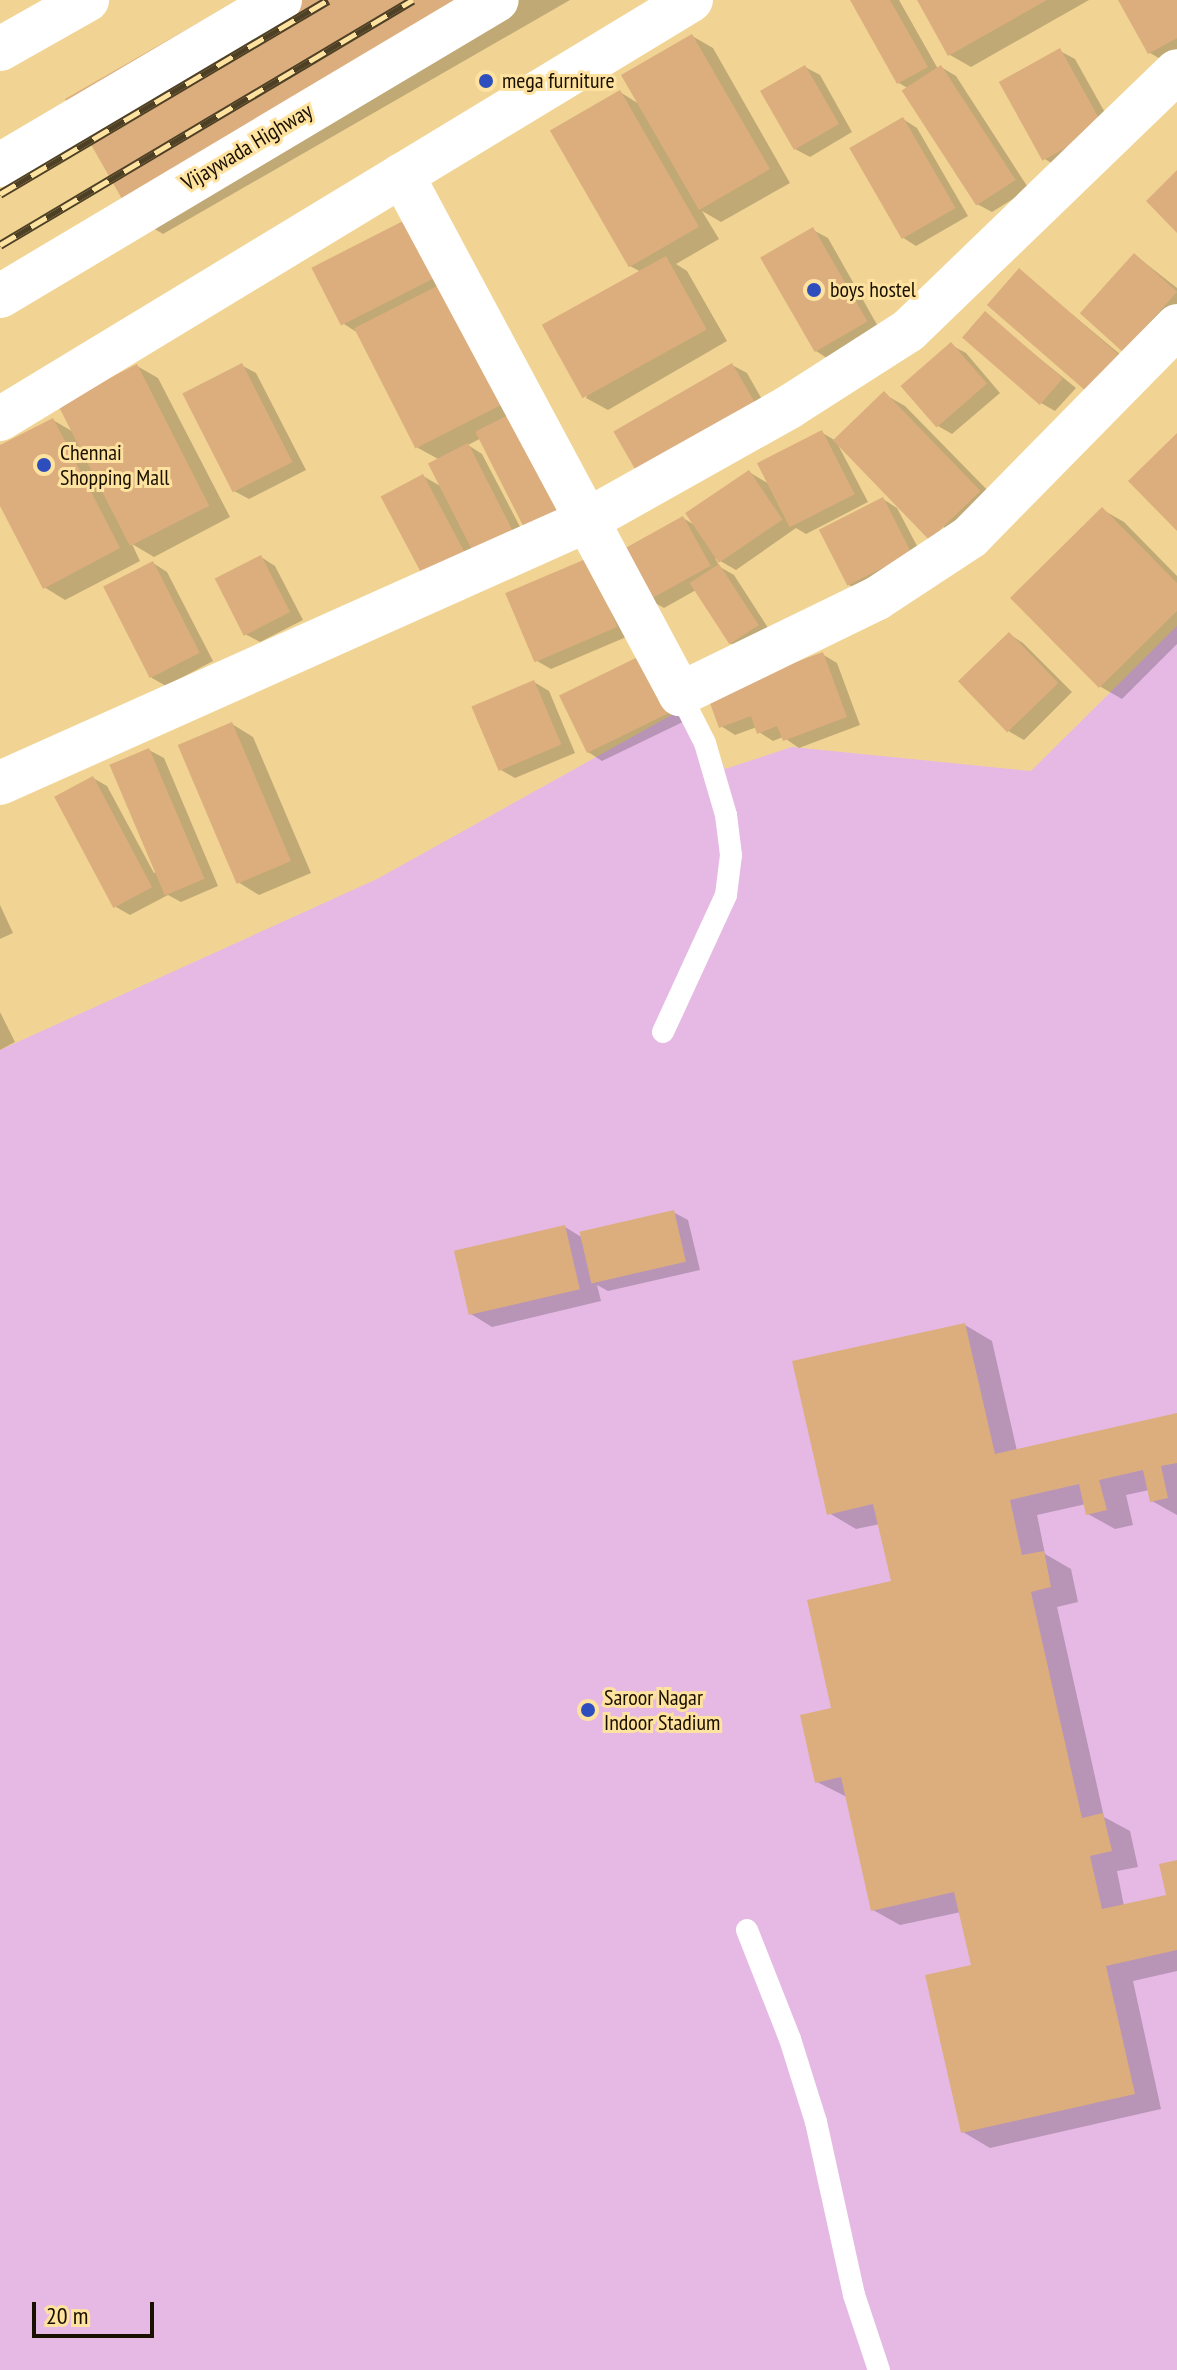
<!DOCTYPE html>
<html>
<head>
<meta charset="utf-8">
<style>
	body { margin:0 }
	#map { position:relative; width:1177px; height:2370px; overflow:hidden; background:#f1d493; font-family:"PT Sans Narrow",sans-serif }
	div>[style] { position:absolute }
	.green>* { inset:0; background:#e6b9e5 }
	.shadow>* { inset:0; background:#0003 }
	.building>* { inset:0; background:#dcae7e; transform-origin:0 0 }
	.lane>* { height:22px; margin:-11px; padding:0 11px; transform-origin:11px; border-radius:11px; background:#fff }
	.street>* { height:44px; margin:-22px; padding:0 22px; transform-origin:22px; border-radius:22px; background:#fff }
	.secondary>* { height:44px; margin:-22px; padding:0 22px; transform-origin:22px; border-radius:22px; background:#fff }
	.highway>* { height:44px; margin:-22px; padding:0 22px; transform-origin:22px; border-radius:22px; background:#fff }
	.rail>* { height:9px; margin-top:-4.5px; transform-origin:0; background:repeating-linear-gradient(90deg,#fee29f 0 18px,#4e4024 0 36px); box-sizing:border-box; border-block:2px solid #4e4024 }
	.dots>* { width:22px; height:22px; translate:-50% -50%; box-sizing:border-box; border:4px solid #fee29f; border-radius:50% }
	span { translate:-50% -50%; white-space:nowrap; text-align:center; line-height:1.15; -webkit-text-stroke:6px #fee29f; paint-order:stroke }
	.poi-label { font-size:22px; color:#1a1000 }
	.left { translate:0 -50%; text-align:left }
	.street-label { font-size:22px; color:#1a1000 }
	.scale { position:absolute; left:32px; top:2302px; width:122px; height:36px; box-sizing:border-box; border:4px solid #1a1000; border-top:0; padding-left:10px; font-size:24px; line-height:28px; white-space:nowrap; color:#1a1000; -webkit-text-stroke:6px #fee29f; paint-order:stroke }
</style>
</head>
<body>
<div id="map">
	<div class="green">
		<i style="clip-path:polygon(1177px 626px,1177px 2370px,0 2370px,0 1050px,377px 879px,695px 702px,725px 769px,792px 747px,1031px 771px)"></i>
	</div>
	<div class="shadow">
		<i style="clip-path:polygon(242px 0,570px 0,163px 234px,136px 218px)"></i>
		<i style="clip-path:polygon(852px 0,899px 0,938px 69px,941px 67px,956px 76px,1029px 189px,992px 212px,977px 204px,909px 89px,899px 83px)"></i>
		<i style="clip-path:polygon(919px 0,1089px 0,971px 67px,950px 55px)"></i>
		<i style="clip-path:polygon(1120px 0,1177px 0,1177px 54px,1164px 61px,1150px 53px)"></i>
		<i style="clip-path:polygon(692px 36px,713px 48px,790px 183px,721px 222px,702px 211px,719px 239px,676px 264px,687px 271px,727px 341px,608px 410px,586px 398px,641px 272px,630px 266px,620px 92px,639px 104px)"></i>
		<i style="clip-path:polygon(1060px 51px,1075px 59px,1117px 134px,1059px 168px,1045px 159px)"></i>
		<i style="clip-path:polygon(805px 67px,820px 75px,852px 132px,810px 157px,795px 149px)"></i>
		<i style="clip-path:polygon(903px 119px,917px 128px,968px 216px,916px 246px,902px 237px)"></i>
		<i style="clip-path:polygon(405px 222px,526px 415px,468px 445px,482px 454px,528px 542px,438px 585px,423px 476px,442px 487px,440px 460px,418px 448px,358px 333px,344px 324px)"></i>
		<i style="clip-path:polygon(813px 230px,828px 238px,880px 330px,830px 360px,816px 351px)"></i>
		<i style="clip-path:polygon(1135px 255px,1177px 288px,1177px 316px,1138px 360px)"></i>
		<i style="clip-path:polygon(1020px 271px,1133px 365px,1104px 399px)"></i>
		<i style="clip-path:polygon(985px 314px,1076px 388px,1055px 411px,1041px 403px)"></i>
		<i style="clip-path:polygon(951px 345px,966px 353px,1000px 393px,952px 434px,938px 426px)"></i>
		<i style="clip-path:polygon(241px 365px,256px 373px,306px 470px,249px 499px,234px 491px)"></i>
		<i style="clip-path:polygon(732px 365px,747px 373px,772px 417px,655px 485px)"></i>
		<i style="clip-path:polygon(137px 366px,158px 378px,230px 517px,154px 557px,132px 544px,140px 561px,65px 600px,44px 587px,0 502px,0 447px,53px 420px,75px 433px)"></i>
		<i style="clip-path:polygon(884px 394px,905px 406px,1001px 504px,954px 550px)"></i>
		<i style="clip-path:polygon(821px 432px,836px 441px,868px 502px,806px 534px,796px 528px,736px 570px,715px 558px,720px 567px,734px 575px,772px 634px,745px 651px,730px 643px,696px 590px,664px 608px,650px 600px,683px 518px,698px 527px,749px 472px,769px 484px)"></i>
		<i style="clip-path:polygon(883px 499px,897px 508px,925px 561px,864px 593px,849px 585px)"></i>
		<i style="clip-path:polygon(1103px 510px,1124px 522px,1177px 576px,1177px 644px,1122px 699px,1101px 687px,1013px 598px)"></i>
		<i style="clip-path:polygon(261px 557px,275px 566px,303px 620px,260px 642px,245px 634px)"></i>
		<i style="clip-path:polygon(588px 560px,631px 635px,551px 669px,537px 661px)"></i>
		<i style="clip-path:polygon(153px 563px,167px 572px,213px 661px,166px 686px,152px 678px)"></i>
		<i style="clip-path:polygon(1009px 634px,1023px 643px,1072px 692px,1024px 740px,1010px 732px,961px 682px)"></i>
		<i style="clip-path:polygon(648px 654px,689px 719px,602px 761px,588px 752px)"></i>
		<i style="clip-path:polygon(822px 654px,837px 663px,860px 725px,799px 748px,783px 737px,773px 741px,759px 732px,757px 727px,735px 735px,721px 726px)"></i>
		<i style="clip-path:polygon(534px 682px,549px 691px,575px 753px,515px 778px,501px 770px)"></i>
		<i style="clip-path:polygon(232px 724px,253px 737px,311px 873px,259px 895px,238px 882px)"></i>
		<i style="clip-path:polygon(149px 750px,164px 758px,218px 886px,181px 902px,168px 895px,130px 915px,116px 907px,93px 778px,107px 786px,154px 873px,157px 872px)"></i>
		<i style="clip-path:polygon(0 905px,13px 933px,0 939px)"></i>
		<i style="clip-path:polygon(0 1012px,15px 1042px,0 1050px)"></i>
		<i style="clip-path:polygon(673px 1212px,688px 1220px,700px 1270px,608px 1291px,597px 1285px,601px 1301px,492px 1327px,471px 1314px,565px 1227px,583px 1238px)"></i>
		<i style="clip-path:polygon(965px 1325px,992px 1341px,1017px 1451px,1177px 1415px,1177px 1515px,1152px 1501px,1149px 1490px,1126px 1495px,1133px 1525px,1115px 1529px,1088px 1514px,1086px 1504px,1037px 1515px,1045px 1554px,1071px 1569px,1078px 1602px,1057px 1607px,1104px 1817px,1130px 1831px,1138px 1867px,1117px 1871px,1124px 1906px,1169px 1896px,1177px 1862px,1177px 1971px,1133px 1981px,1161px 2109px,990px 2148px,963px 2132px,973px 1966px,961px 1912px,900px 1925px,873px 1910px,847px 1797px,817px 1782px,834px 1710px,893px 1583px,880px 1524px,856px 1529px,829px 1513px)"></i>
	</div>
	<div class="building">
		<i style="clip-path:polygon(238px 0,516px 0,134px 220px,65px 99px)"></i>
		<i style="clip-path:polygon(850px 0,890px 0,928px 67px,897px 84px)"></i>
		<i style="clip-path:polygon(917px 0,1047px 0,948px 56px)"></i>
		<i style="clip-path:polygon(1118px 0,1177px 0,1177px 38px,1148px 54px)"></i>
		<i style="left:692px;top:34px;width:156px;height:82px;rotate:60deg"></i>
		<i style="left:1060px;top:48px;width:90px;height:70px;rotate:61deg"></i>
		<i style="left:805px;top:65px;width:68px;height:52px;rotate:60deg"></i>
		<i style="left:941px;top:65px;width:137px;height:47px;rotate:57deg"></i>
		<i style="left:620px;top:90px;width:158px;height:81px;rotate:60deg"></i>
		<i style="left:903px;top:117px;width:105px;height:62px;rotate:60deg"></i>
		<i style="clip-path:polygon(1177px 170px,1177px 233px,1146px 201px)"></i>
		<i style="left:405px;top:220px;width:65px;height:105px;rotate:63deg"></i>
		<i style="left:813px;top:227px;width:109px;height:61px;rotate:60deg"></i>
		<i style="left:1134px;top:253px;width:58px;height:81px;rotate:42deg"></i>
		<i style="left:666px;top:256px;width:84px;height:142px;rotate:61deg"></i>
		<i style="left:1019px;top:268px;width:133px;height:49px;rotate:41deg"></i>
		<i style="left:445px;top:282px;width:135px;height:102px;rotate:63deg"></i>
		<i style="left:985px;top:311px;width:103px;height:35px;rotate:41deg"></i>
		<i style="left:951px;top:342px;width:55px;height:67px;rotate:49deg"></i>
		<i style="left:242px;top:363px;width:111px;height:67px;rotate:63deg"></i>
		<i style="left:732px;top:363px;width:53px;height:137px;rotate:60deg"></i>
		<i style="left:137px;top:364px;width:159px;height:89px;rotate:63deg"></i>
		<i style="left:884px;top:391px;width:139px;height:71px;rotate:46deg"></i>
		<i style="left:518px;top:410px;width:109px;height:48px;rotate:63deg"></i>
		<i style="clip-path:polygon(53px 418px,120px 548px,43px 589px,0 506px,0 445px)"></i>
		<i style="left:822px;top:430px;width:72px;height:73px;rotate:63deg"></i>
		<i style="clip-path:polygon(1177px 433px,1177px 531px,1128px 481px)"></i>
		<i style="left:468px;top:443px;width:102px;height:45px;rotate:63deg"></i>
		<i style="left:749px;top:470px;width:60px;height:77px;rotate:56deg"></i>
		<i style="left:423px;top:474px;width:93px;height:48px;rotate:62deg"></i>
		<i style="left:883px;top:497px;width:63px;height:72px;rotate:63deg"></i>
		<i style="clip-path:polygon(1102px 507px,1177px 583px,1177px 611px,1099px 688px,1010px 598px)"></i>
		<i style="left:683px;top:516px;width:57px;height:72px;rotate:61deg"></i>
		<i style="left:261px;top:555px;width:64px;height:52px;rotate:63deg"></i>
		<i style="left:588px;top:558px;width:75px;height:90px;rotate:67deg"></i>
		<i style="left:153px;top:561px;width:103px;height:56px;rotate:63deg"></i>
		<i style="left:719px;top:564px;width:73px;height:35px;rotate:57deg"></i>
		<i style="left:1009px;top:632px;width:71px;height:71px;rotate:46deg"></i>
		<i style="left:648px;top:652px;width:64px;height:99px;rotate:64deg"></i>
		<i style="clip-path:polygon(823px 652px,847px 717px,783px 741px,777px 726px,757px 734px,751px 716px,719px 728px,707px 695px)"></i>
		<i style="left:534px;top:680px;width:70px;height:68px;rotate:67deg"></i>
		<i style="left:232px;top:722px;width:151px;height:59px;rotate:67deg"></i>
		<i style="left:149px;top:748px;width:142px;height:43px;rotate:67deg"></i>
		<i style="left:93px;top:776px;width:126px;height:44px;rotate:62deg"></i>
		<i style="left:674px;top:1210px;width:53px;height:97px;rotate:77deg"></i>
		<i style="left:565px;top:1225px;width:66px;height:114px;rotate:77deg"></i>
		<i style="clip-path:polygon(965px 1323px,995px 1454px,1177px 1413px,1177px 1463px,1161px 1466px,1168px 1498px,1150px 1502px,1143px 1470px,1099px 1480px,1107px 1510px,1086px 1515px,1079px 1484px,1010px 1500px,1022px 1555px,1044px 1551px,1051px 1587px,1031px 1592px,1082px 1818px,1103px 1813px,1112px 1851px,1090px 1856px,1102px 1909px,1166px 1895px,1159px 1864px,1177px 1860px,1177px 1950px,1106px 1966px,1135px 2094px,961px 2133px,925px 1975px,971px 1965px,954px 1892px,871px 1911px,841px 1777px,815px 1783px,800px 1715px,831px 1708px,807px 1600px,891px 1581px,873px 1504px,827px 1515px,792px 1361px)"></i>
	</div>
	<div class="lane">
		<i style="left:663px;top:1032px;width:151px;rotate:-65.3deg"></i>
		<i style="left:726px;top:895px;width:40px;rotate:-82.9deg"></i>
		<i style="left:731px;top:855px;width:40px;rotate:-97.1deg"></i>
		<i style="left:726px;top:815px;width:75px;rotate:-106.3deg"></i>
		<i style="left:705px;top:743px;width:55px;rotate:-117deg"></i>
		<i style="left:747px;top:1930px;width:117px;rotate:68.5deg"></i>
		<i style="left:790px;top:2039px;width:87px;rotate:72.6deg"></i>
		<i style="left:816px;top:2122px;width:177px;rotate:77.6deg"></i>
		<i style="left:854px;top:2295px;width:79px;rotate:71.6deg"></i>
	</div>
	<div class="street">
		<i style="left:402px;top:175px;width:589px;rotate:61.82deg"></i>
		<i style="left:680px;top:694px;width:218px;rotate:-25.9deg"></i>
		<i style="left:876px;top:599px;width:113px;rotate:-33.4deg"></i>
		<i style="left:970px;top:537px;width:296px;rotate:-45.5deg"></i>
		<i style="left:0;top:783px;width:642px;rotate:-24.09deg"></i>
		<i style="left:586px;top:521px;width:233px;rotate:-29.3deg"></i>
		<i style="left:789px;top:407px;width:141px;rotate:-32.6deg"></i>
		<i style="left:908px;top:331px;width:374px;rotate:-44deg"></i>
	</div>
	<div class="secondary">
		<i style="left:0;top:49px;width:100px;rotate:-29.4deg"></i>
		<i style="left:0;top:419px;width:808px;rotate:-31.23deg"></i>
	</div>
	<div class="highway">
		<i style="left:0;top:165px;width:325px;rotate:-30.5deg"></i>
		<i style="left:0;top:296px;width:578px;rotate:-30.78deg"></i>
	</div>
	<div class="rail">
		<i style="left:0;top:194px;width:381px;rotate:-30.6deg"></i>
		<i style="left:0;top:245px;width:480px;rotate:-30.7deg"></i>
	</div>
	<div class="dots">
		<i style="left:486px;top:81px;background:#2f4ebe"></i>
		<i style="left:814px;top:290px;background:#2f4ebe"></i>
		<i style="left:44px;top:465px;background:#2f4ebe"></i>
		<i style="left:588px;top:1710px;background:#2f4ebe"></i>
	</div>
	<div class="poi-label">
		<span class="left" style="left:502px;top:81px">mega furniture</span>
		<span class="left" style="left:830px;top:290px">boys hostel</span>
		<span class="left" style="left:60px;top:465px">Chennai<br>Shopping Mall</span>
		<span class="left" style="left:604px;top:1710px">Saroor Nagar<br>Indoor Stadium</span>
	</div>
	<div class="street-label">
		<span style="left:247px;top:147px;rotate:-31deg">Vijaywada Highway</span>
	</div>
	<div class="scale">20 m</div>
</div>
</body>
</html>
